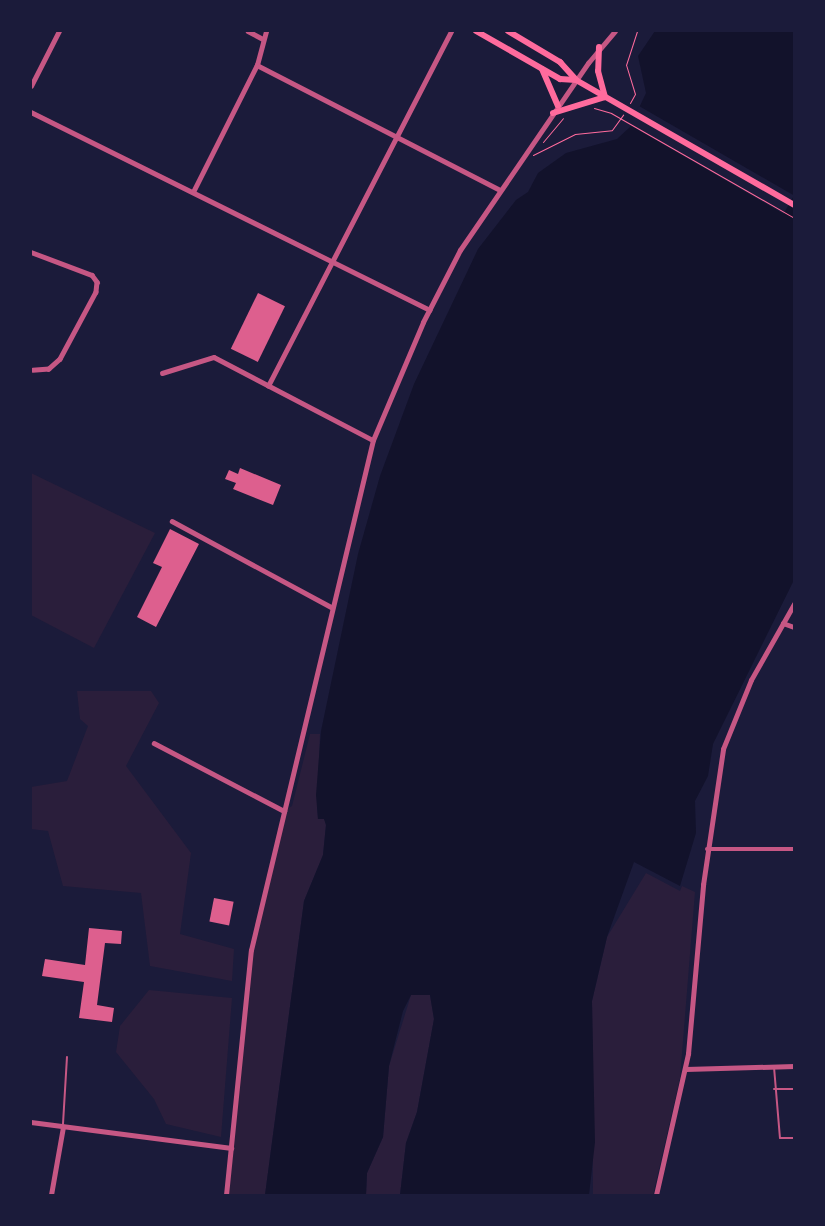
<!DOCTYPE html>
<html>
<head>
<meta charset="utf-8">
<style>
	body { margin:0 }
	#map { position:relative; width:825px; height:1226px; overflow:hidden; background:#1b1b3a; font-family:"Work Sans",sans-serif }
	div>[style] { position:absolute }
	.green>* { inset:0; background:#2a1e3b }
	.water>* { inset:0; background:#12122b }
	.pier>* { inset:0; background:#1b1b3a; transform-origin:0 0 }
	.building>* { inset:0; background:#dd5f8e; transform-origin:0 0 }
	.path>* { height:1px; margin:-0.5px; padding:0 0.5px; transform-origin:0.5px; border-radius:0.5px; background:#ff6b9d }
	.service>* { height:2px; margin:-1px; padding:0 1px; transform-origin:1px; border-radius:1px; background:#c65784 }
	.minor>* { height:4.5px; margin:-2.25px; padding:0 2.25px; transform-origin:2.25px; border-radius:2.25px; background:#c65784 }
	.tertiary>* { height:5px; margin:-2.5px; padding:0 2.5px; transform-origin:2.5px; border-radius:2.5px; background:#c65784 }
	.primary>* { height:6px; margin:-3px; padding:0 3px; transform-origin:3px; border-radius:3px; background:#ff6b9d }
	span { translate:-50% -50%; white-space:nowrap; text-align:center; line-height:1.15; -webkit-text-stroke:5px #1b1b3a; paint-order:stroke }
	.frame { position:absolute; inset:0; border:32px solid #1b1b3a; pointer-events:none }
</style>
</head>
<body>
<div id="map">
	<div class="green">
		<i style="clip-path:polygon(31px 473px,155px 533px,94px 648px,31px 615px)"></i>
		<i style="clip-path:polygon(77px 691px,151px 691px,159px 703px,126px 766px,191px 853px,180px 934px,234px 949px,232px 981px,150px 966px,141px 893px,63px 886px,48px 831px,31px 829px,31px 787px,67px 781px,88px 726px,80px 719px)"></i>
		<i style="clip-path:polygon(310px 734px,320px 734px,317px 806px,318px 819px,324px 818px,326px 825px,323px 855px,304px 901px,265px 1195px,229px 1195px,251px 950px,284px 811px,292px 806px)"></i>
		<i style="clip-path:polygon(646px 873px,680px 891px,682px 886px,695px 892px,680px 1078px,653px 1195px,593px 1195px,592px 1001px,607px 937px)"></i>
		<i style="clip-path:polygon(149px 990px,232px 998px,221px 1137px,166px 1124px,154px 1099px,116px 1052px,120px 1026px)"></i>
		<i style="clip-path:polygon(411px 995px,430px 995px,434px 1019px,417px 1112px,406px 1143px,400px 1195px,366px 1195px,367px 1173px,383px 1137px,389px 1066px)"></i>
	</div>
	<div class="water">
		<i style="clip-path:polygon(655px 31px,794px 31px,794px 580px,713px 744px,708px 776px,695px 801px,696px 833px,680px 886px,634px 862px,607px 937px,592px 1001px,595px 1142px,589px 1195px,400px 1195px,406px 1143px,417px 1112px,434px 1019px,430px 995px,411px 995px,403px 1011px,389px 1066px,383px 1137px,367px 1173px,366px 1195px,265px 1195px,304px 901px,323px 855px,326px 825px,324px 819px,318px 819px,316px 795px,321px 731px,358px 554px,380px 476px,414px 384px,478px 249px,516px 200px,528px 192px,538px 173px,566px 153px,617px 139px,630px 127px,646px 93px,638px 56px)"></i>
	</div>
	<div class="pier">
		<i style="left:639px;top:106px;width:179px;height:21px;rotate:30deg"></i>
	</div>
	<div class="building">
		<i style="left:258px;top:293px;width:30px;height:62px;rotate:26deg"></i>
		<i style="clip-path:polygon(240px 468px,281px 485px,273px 505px,233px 489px,236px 483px,225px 479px,229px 470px,238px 474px)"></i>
		<i style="clip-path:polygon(170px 529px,199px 544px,156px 627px,137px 617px,162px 567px,153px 563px)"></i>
		<i style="left:214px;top:898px;width:20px;height:24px;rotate:11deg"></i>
		<i style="clip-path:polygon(89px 928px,122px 931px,121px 944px,105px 943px,97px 1005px,114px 1008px,112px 1022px,79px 1018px,84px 982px,42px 976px,45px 959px,85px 965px)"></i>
	</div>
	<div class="path">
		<i style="left:630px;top:103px;width:10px;rotate:-61deg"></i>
		<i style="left:635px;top:94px;width:30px;rotate:-107deg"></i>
		<i style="left:626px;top:65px;width:36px;rotate:-72deg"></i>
		<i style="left:594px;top:108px;width:18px;rotate:16deg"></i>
		<i style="left:611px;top:113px;width:211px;rotate:29.8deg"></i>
		<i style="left:543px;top:142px;width:31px;rotate:-50deg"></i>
		<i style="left:533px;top:155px;width:47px;rotate:-26.6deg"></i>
		<i style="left:575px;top:134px;width:37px;rotate:-6deg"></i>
		<i style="left:612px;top:130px;width:19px;rotate:-54deg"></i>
	</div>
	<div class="service">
		<i style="left:774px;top:1067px;width:71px;rotate:85.2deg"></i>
		<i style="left:780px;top:1138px;width:14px"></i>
		<i style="left:774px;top:1089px;width:20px"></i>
		<i style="left:63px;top:1124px;width:67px;rotate:-86.6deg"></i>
	</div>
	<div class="minor">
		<i style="left:248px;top:31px;width:17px;rotate:28deg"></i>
		<i style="left:257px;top:65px;width:273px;rotate:27.2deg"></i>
		<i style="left:31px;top:86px;width:62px;rotate:-63deg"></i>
		<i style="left:31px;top:112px;width:445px;rotate:26.4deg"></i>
		<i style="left:193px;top:192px;width:142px;rotate:-63.3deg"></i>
		<i style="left:257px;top:65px;width:35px;rotate:-75deg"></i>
		<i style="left:31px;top:252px;width:65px;rotate:20.7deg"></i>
		<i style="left:92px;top:275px;width:9px;rotate:54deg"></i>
		<i style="left:97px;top:282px;width:10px;rotate:96deg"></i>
		<i style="left:96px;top:292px;width:76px;rotate:118.2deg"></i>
		<i style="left:60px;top:359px;width:15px;rotate:138deg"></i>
		<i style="left:49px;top:369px;width:16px;rotate:176deg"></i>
		<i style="left:162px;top:373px;width:54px;rotate:-17.1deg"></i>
		<i style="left:214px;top:357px;width:179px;rotate:27.6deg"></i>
		<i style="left:268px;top:386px;width:399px;rotate:-62.7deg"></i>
		<i style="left:172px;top:521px;width:181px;rotate:28.4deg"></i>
		<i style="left:783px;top:623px;width:12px;rotate:20deg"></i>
		<i style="left:154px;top:743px;width:147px;rotate:27.6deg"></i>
		<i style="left:707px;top:849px;width:87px"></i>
		<i style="left:686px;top:1069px;width:108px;rotate:-1.6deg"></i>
		<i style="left:31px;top:1122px;width:202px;rotate:7.4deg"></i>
		<i style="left:51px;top:1195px;width:69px;rotate:-80deg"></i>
		<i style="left:656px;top:1195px;width:145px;rotate:-77.2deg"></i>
		<i style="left:688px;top:1054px;width:170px;rotate:-84.9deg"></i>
		<i style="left:703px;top:885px;width:137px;rotate:-81.6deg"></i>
		<i style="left:723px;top:749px;width:74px;rotate:-67.9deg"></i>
		<i style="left:751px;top:680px;width:87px;rotate:-60.5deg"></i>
	</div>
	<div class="tertiary">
		<i style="left:226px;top:1195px;width:246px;rotate:-84.2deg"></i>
		<i style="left:251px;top:950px;width:524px;rotate:-76.55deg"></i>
		<i style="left:373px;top:440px;width:128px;rotate:-67deg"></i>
		<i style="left:423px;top:322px;width:81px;rotate:-62.8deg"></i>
		<i style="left:460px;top:250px;width:227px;rotate:-55.6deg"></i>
		<i style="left:588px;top:63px;width:42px;rotate:-49.8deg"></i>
	</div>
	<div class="primary">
		<i style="left:476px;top:31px;width:97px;rotate:29.7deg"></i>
		<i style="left:560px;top:79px;width:16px;rotate:4deg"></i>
		<i style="left:508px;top:31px;width:61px;rotate:30.8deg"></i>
		<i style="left:560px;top:62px;width:24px;rotate:48deg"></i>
		<i style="left:576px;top:80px;width:251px;rotate:29.8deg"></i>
		<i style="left:599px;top:47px;width:24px;rotate:92deg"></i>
		<i style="left:598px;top:71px;width:27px;rotate:75deg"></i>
		<i style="left:542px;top:69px;width:40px;rotate:66.6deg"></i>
		<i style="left:553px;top:113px;width:54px;rotate:-17.1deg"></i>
	</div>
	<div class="frame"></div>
</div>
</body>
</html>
